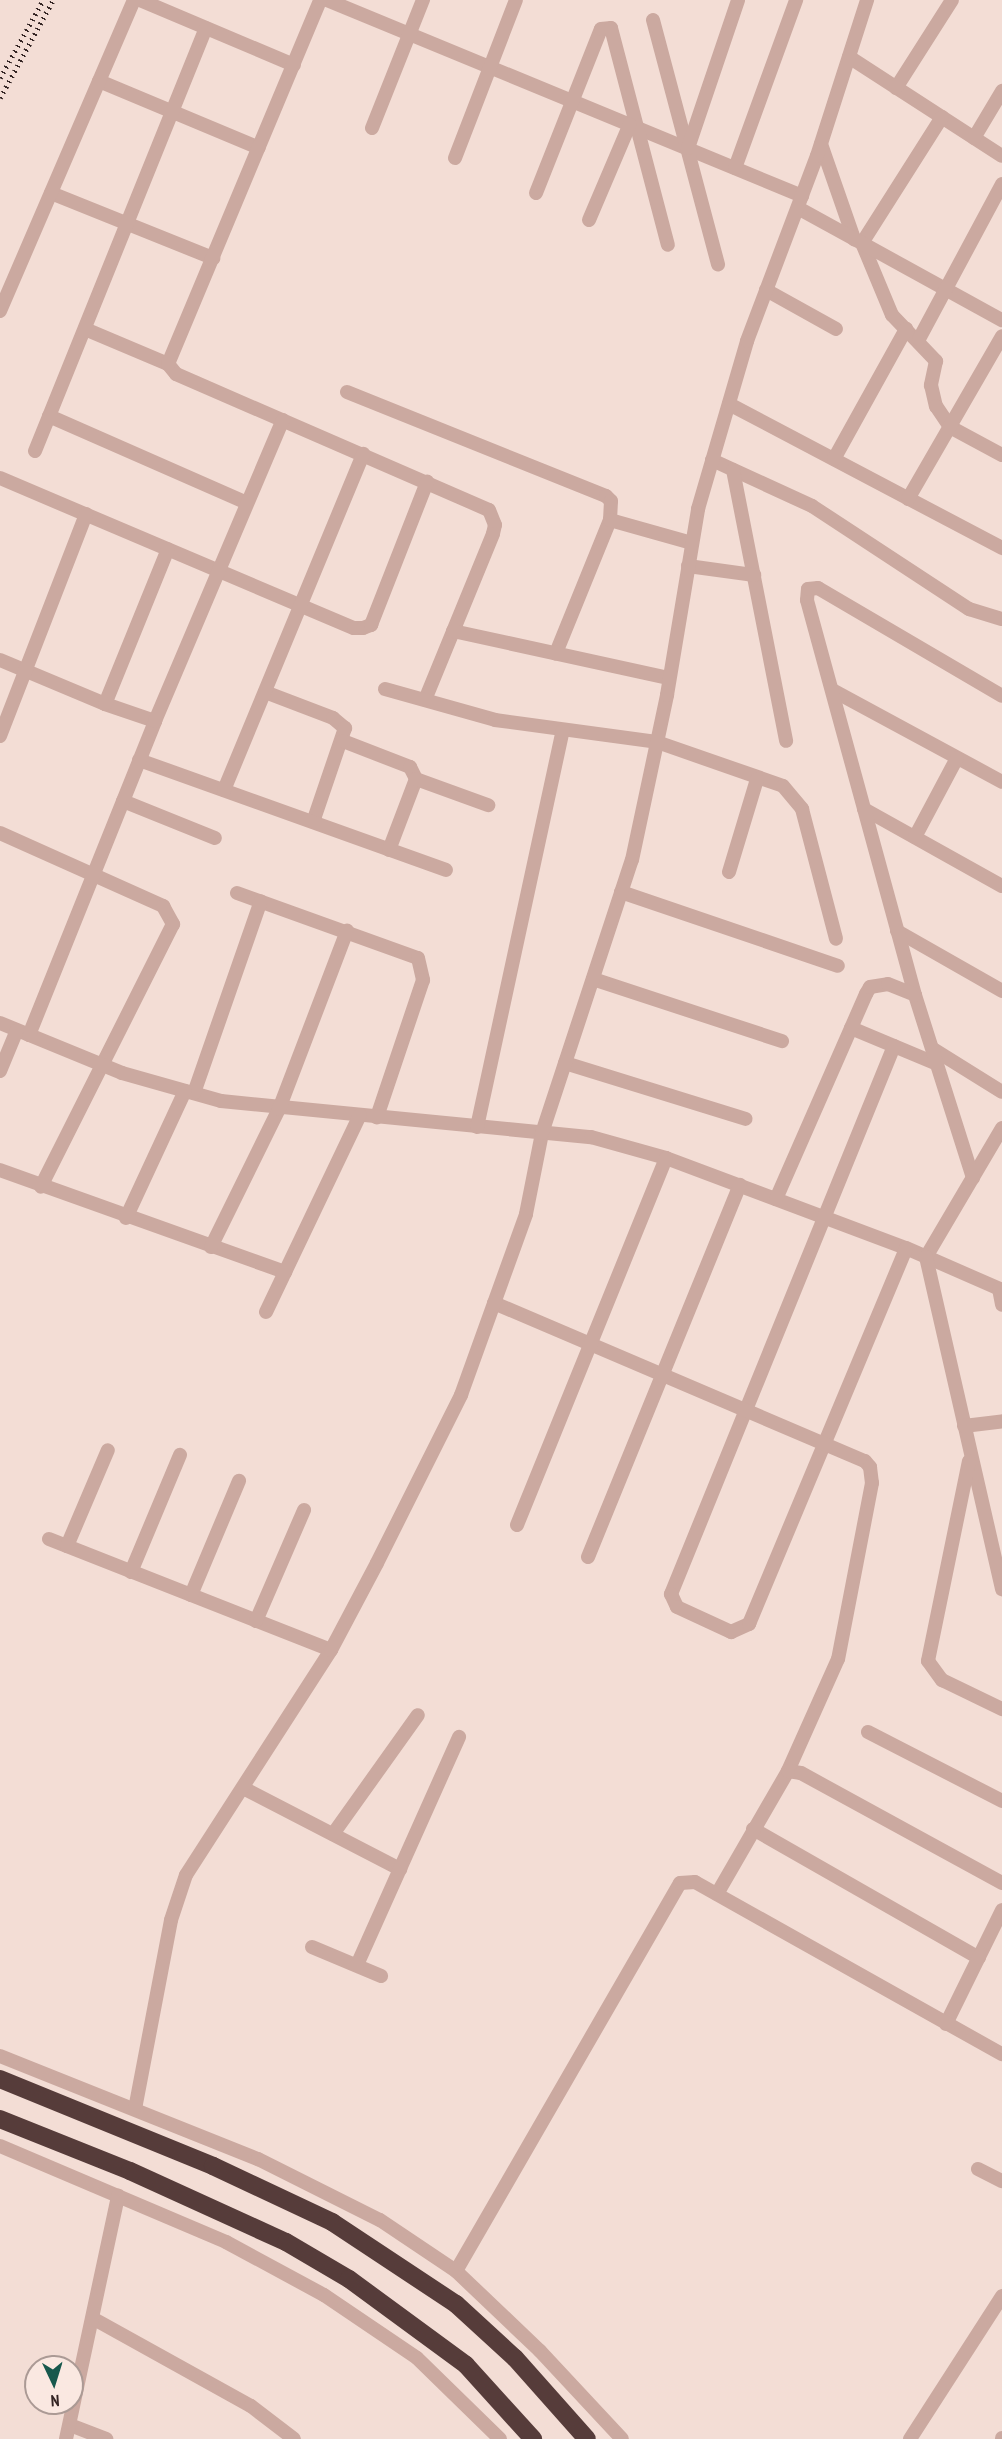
<!DOCTYPE html>
<html>
<head>
<meta charset="utf-8">
<style>
	body { margin:0 }
	#map { position:relative; width:1002px; height:2439px; overflow:hidden; background:#f3ddd5; font-family:"PT Sans Narrow",sans-serif }
	div>[style] { position:absolute }
	.minor>* { height:14px; margin:-7px; padding:0 7px; transform-origin:7px; border-radius:7px; background:#cba9a0 }
	.highway>* { height:18px; margin:-9px; padding:0 9px; transform-origin:9px; border-radius:9px; background:#563c3a }
	.rail>* { height:4.5px; margin-top:-2.25px; transform-origin:0; background:repeating-linear-gradient(90deg,#342524 0 1.5px,transparent 0 6px) }
	span { translate:-50% -50%; white-space:nowrap; text-align:center; line-height:1.15; -webkit-text-stroke:6px #fae8e1; paint-order:stroke }
	.north { position:absolute; left:24px; top:2355px; width:60px; height:60px; box-sizing:border-box; background:#fae8e1; border:2px solid #ab9a95; border-radius:50%; rotate:176deg; font-size:16px; font-weight:700; line-height:24px; text-align:center; color:#342524 }
	.north::after { content:''; display:block; margin:auto; width:21px; height:27px; background:#17584d; clip-path:polygon(50% 0,100% 100%,50% 72%,0 100%) }
</style>
</head>
<body>
<div id="map">
	<div class="minor">
		<i style="left:140px;top:0;width:167px;rotate:22.9deg"></i>
		<i style="left:327px;top:0;width:514px;rotate:22.42deg"></i>
		<i style="left:653px;top:20px;width:253px;rotate:75.1deg"></i>
		<i style="left:849px;top:57px;width:182px;rotate:32.9deg"></i>
		<i style="left:99px;top:81px;width:173px;rotate:22.7deg"></i>
		<i style="left:896px;top:88px;width:104px;rotate:-57.5deg"></i>
		<i style="left:942px;top:117px;width:149px;rotate:122.4deg"></i>
		<i style="left:862px;top:243px;width:78px;rotate:67.4deg"></i>
		<i style="left:892px;top:315px;width:64px;rotate:46.3deg"></i>
		<i style="left:936px;top:361px;width:25px;rotate:102deg"></i>
		<i style="left:931px;top:385px;width:22px;rotate:77deg"></i>
		<i style="left:936px;top:406px;width:25px;rotate:56deg"></i>
		<i style="left:950px;top:427px;width:59px;rotate:28.3deg"></i>
		<i style="left:372px;top:128px;width:138px;rotate:-68.3deg"></i>
		<i style="left:974px;top:138px;width:55px;rotate:-59.2deg"></i>
		<i style="left:821px;top:144px;width:101px;rotate:70.8deg"></i>
		<i style="left:688px;top:148px;width:156px;rotate:-71.3deg"></i>
		<i style="left:455px;top:158px;width:169px;rotate:-68.9deg"></i>
		<i style="left:735px;top:168px;width:179px;rotate:-70deg"></i>
		<i style="left:51px;top:193px;width:175px;rotate:21.9deg"></i>
		<i style="left:536px;top:193px;width:176px;rotate:-68.4deg"></i>
		<i style="left:601px;top:29px;width:10px;rotate:-6deg"></i>
		<i style="left:611px;top:28px;width:224px;rotate:75.3deg"></i>
		<i style="left:798px;top:208px;width:233px;rotate:28.8deg"></i>
		<i style="left:589px;top:220px;width:104px;rotate:-66.9deg"></i>
		<i style="left:766px;top:290px;width:80px;rotate:29.1deg"></i>
		<i style="left:0;top:311px;width:339px;rotate:-66.7deg"></i>
		<i style="left:85px;top:329px;width:90px;rotate:22.9deg"></i>
		<i style="left:168px;top:364px;width:13px;rotate:51deg"></i>
		<i style="left:176px;top:374px;width:341px;rotate:23.5deg"></i>
		<i style="left:489px;top:510px;width:16px;rotate:68deg"></i>
		<i style="left:495px;top:525px;width:9px;rotate:103deg"></i>
		<i style="left:493px;top:534px;width:179px;rotate:112.3deg"></i>
		<i style="left:919px;top:339px;width:176px;rotate:-61.8deg"></i>
		<i style="left:168px;top:364px;width:394px;rotate:-67.3deg"></i>
		<i style="left:347px;top:392px;width:279px;rotate:21.9deg"></i>
		<i style="left:606px;top:496px;width:7px;rotate:45deg"></i>
		<i style="left:611px;top:501px;width:19px;rotate:93deg"></i>
		<i style="left:610px;top:520px;width:144px;rotate:112.1deg"></i>
		<i style="left:729px;top:404px;width:309px;rotate:27.8deg"></i>
		<i style="left:49px;top:416px;width:216px;rotate:23.7deg"></i>
		<i style="left:35px;top:451px;width:456px;rotate:-68deg"></i>
		<i style="left:834px;top:459px;width:149px;rotate:-61deg"></i>
		<i style="left:712px;top:460px;width:110px;rotate:24.7deg"></i>
		<i style="left:812px;top:506px;width:188px;rotate:33.3deg"></i>
		<i style="left:969px;top:609px;width:34px;rotate:17deg"></i>
		<i style="left:733px;top:470px;width:276px;rotate:78.9deg"></i>
		<i style="left:0;top:478px;width:384px;rotate:23deg"></i>
		<i style="left:354px;top:628px;width:9px"></i>
		<i style="left:363px;top:628px;width:9px;rotate:-21deg"></i>
		<i style="left:371px;top:625px;width:154px;rotate:-68.6deg"></i>
		<i style="left:908px;top:499px;width:188px;rotate:-60deg"></i>
		<i style="left:610px;top:520px;width:85px;rotate:15.7deg"></i>
		<i style="left:688px;top:566px;width:67px;rotate:7.8deg"></i>
		<i style="left:453px;top:631px;width:221px;rotate:12.3deg"></i>
		<i style="left:0;top:660px;width:114px;rotate:22.7deg"></i>
		<i style="left:105px;top:704px;width:53px;rotate:18.8deg"></i>
		<i style="left:385px;top:689px;width:114px;rotate:15.7deg"></i>
		<i style="left:495px;top:720px;width:163px;rotate:7.7deg"></i>
		<i style="left:657px;top:742px;width:133px;rotate:19.2deg"></i>
		<i style="left:783px;top:786px;width:30px;rotate:50deg"></i>
		<i style="left:802px;top:809px;width:134px;rotate:75.3deg"></i>
		<i style="left:834px;top:691px;width:191px;rotate:28.4deg"></i>
		<i style="left:265px;top:692px;width:73px;rotate:20.9deg"></i>
		<i style="left:333px;top:718px;width:16px;rotate:40deg"></i>
		<i style="left:345px;top:728px;width:99px;rotate:108.8deg"></i>
		<i style="left:105px;top:704px;width:167px;rotate:-67.9deg"></i>
		<i style="left:0;top:736px;width:238px;rotate:-68.8deg"></i>
		<i style="left:343px;top:741px;width:72px;rotate:21.2deg"></i>
		<i style="left:410px;top:767px;width:13px;rotate:63deg"></i>
		<i style="left:139px;top:760px;width:326px;rotate:19.7deg"></i>
		<i style="left:224px;top:790px;width:364px;rotate:-67.5deg"></i>
		<i style="left:123px;top:801px;width:99px;rotate:21.9deg"></i>
		<i style="left:864px;top:809px;width:158px;rotate:29.2deg"></i>
		<i style="left:0;top:833px;width:179px;rotate:24.1deg"></i>
		<i style="left:163px;top:906px;width:21px;rotate:61deg"></i>
		<i style="left:173px;top:924px;width:294px;rotate:116.7deg"></i>
		<i style="left:915px;top:837px;width:89px;rotate:-62deg"></i>
		<i style="left:389px;top:850px;width:76px;rotate:-69.2deg"></i>
		<i style="left:416px;top:779px;width:77px;rotate:19.9deg"></i>
		<i style="left:729px;top:872px;width:97px;rotate:-73.2deg"></i>
		<i style="left:621px;top:892px;width:229px;rotate:18.8deg"></i>
		<i style="left:237px;top:893px;width:192px;rotate:19.8deg"></i>
		<i style="left:418px;top:958px;width:23px;rotate:77deg"></i>
		<i style="left:423px;top:980px;width:145px;rotate:108.6deg"></i>
		<i style="left:897px;top:931px;width:121px;rotate:29.7deg"></i>
		<i style="left:593px;top:979px;width:199px;rotate:18.2deg"></i>
		<i style="left:0;top:1023px;width:132px;rotate:22.3deg"></i>
		<i style="left:122px;top:1073px;width:103px;rotate:15.8deg"></i>
		<i style="left:221px;top:1101px;width:372px;rotate:5.6deg"></i>
		<i style="left:591px;top:1137px;width:78px;rotate:15.6deg"></i>
		<i style="left:666px;top:1158px;width:256px;rotate:20.6deg"></i>
		<i style="left:906px;top:1248px;width:105px;rotate:23.6deg"></i>
		<i style="left:851px;top:1028px;width:93px;rotate:22.7deg"></i>
		<i style="left:29px;top:1035px;width:338px;rotate:-68.1deg"></i>
		<i style="left:155px;top:721px;width:327px;rotate:-67deg"></i>
		<i style="left:894px;top:1046px;width:592px;rotate:112.14deg"></i>
		<i style="left:671px;top:1594px;width:14px;rotate:65deg"></i>
		<i style="left:677px;top:1607px;width:60px;rotate:24.8deg"></i>
		<i style="left:731px;top:1632px;width:20px;rotate:-24deg"></i>
		<i style="left:749px;top:1624px;width:407px;rotate:-67.3deg"></i>
		<i style="left:933px;top:1049px;width:81px;rotate:31.9deg"></i>
		<i style="left:565px;top:1063px;width:189px;rotate:17.2deg"></i>
		<i style="left:0;top:1071px;width:44px;rotate:-67.5deg"></i>
		<i style="left:194px;top:1093px;width:203px;rotate:-70.8deg"></i>
		<i style="left:477px;top:1127px;width:406px;rotate:-77.8deg"></i>
		<i style="left:1002px;top:1128px;width:150px;rotate:120.5deg"></i>
		<i style="left:926px;top:1257px;width:341px;rotate:77.1deg"></i>
		<i style="left:0;top:1170px;width:303px;rotate:19.7deg"></i>
		<i style="left:973px;top:1178px;width:192px;rotate:-107.6deg"></i>
		<i style="left:915px;top:995px;width:409px;rotate:-105.3deg"></i>
		<i style="left:807px;top:600px;width:11px;rotate:-85deg"></i>
		<i style="left:808px;top:589px;width:10px;rotate:-6deg"></i>
		<i style="left:818px;top:588px;width:213px;rotate:30.4deg"></i>
		<i style="left:776px;top:1199px;width:224px;rotate:-66.3deg"></i>
		<i style="left:866px;top:994px;width:8px;rotate:-60deg"></i>
		<i style="left:870px;top:987px;width:18px;rotate:-9deg"></i>
		<i style="left:888px;top:984px;width:29px;rotate:22deg"></i>
		<i style="left:126px;top:1218px;width:140px;rotate:-65.1deg"></i>
		<i style="left:211px;top:1247px;width:154px;rotate:-63.8deg"></i>
		<i style="left:279px;top:1109px;width:191px;rotate:-69.1deg"></i>
		<i style="left:999px;top:1289px;width:16px;rotate:79deg"></i>
		<i style="left:494px;top:1303px;width:403px;rotate:23.1deg"></i>
		<i style="left:865px;top:1461px;width:8px;rotate:50deg"></i>
		<i style="left:870px;top:1467px;width:16px;rotate:83deg"></i>
		<i style="left:872px;top:1483px;width:179px;rotate:100.9deg"></i>
		<i style="left:838px;top:1659px;width:123px;rotate:114.1deg"></i>
		<i style="left:266px;top:1312px;width:218px;rotate:-64.5deg"></i>
		<i style="left:964px;top:1426px;width:38px;rotate:-7deg"></i>
		<i style="left:969px;top:1461px;width:204px;rotate:101.6deg"></i>
		<i style="left:928px;top:1661px;width:24px;rotate:54deg"></i>
		<i style="left:942px;top:1680px;width:67px;rotate:25.8deg"></i>
		<i style="left:517px;top:1525px;width:396px;rotate:-67.9deg"></i>
		<i style="left:49px;top:1539px;width:303px;rotate:21.5deg"></i>
		<i style="left:67px;top:1546px;width:104px;rotate:-66.9deg"></i>
		<i style="left:588px;top:1557px;width:402px;rotate:-67.8deg"></i>
		<i style="left:131px;top:1572px;width:127px;rotate:-67.3deg"></i>
		<i style="left:191px;top:1595px;width:124px;rotate:-67.2deg"></i>
		<i style="left:256px;top:1621px;width:121px;rotate:-66.6deg"></i>
		<i style="left:868px;top:1732px;width:151px;rotate:27.2deg"></i>
		<i style="left:243px;top:1788px;width:177px;rotate:27.3deg"></i>
		<i style="left:753px;top:1829px;width:260px;rotate:29.7deg"></i>
		<i style="left:333px;top:1834px;width:146px;rotate:-54.5deg"></i>
		<i style="left:717px;top:1894px;width:142px;rotate:-60deg"></i>
		<i style="left:788px;top:1771px;width:13px;rotate:9deg"></i>
		<i style="left:801px;top:1773px;width:229px;rotate:28.7deg"></i>
		<i style="left:312px;top:1947px;width:75px;rotate:22.8deg"></i>
		<i style="left:357px;top:1965px;width:250px;rotate:-65.9deg"></i>
		<i style="left:946px;top:2024px;width:127px;rotate:-63.8deg"></i>
		<i style="left:0;top:2056px;width:278px;rotate:21.8deg"></i>
		<i style="left:258px;top:2159px;width:136px;rotate:26.6deg"></i>
		<i style="left:380px;top:2220px;width:92px;rotate:33.9deg"></i>
		<i style="left:456px;top:2271px;width:116px;rotate:43.6deg"></i>
		<i style="left:540px;top:2351px;width:120px;rotate:47deg"></i>
		<i style="left:135px;top:2109px;width:192px;rotate:-79.2deg"></i>
		<i style="left:171px;top:1920px;width:47px;rotate:-71.6deg"></i>
		<i style="left:186px;top:1875px;width:268px;rotate:-57.2deg"></i>
		<i style="left:331px;top:1650px;width:98px;rotate:-62.1deg"></i>
		<i style="left:377px;top:1563px;width:188px;rotate:-63.4deg"></i>
		<i style="left:461px;top:1395px;width:192px;rotate:-70.2deg"></i>
		<i style="left:526px;top:1214px;width:83px;rotate:-78.8deg"></i>
		<i style="left:542px;top:1133px;width:287px;rotate:-71.8deg"></i>
		<i style="left:632px;top:860px;width:169px;rotate:-78deg"></i>
		<i style="left:667px;top:695px;width:189px;rotate:-80.5deg"></i>
		<i style="left:698px;top:509px;width:175px;rotate:-73.7deg"></i>
		<i style="left:747px;top:341px;width:198px;rotate:-69.3deg"></i>
		<i style="left:817px;top:156px;width:164px;rotate:-72.2deg"></i>
		<i style="left:0;top:2146px;width:246px;rotate:23deg"></i>
		<i style="left:226px;top:2242px;width:111px;rotate:28.4deg"></i>
		<i style="left:324px;top:2295px;width:112px;rotate:34.1deg"></i>
		<i style="left:417px;top:2358px;width:116px;rotate:44.3deg"></i>
		<i style="left:978px;top:2169px;width:27px;rotate:27deg"></i>
		<i style="left:456px;top:2271px;width:448px;rotate:-60deg"></i>
		<i style="left:680px;top:1883px;width:15px;rotate:-4deg"></i>
		<i style="left:695px;top:1882px;width:352px;rotate:29.3deg"></i>
		<i style="left:94px;top:2319px;width:179px;rotate:29deg"></i>
		<i style="left:251px;top:2406px;width:54px;rotate:37.5deg"></i>
		<i style="left:70px;top:2425px;width:39px;rotate:21deg"></i>
		<i style="left:66px;top:2439px;width:249px;rotate:-77.9deg"></i>
		<i style="left:910px;top:2439px;width:170px;rotate:-57.2deg"></i>
		<i style="left:1002px;top:2439px;width:1px;rotate:-90deg"></i>
	</div>
	<div class="highway">
		<i style="left:0;top:2079px;width:230px;rotate:22.2deg"></i>
		<i style="left:213px;top:2166px;width:132px;rotate:25.2deg"></i>
		<i style="left:332px;top:2222px;width:149px;rotate:33.5deg"></i>
		<i style="left:456px;top:2304px;width:80px;rotate:42.5deg"></i>
		<i style="left:515px;top:2358px;width:108px;rotate:48.4deg"></i>
		<i style="left:0;top:2119px;width:140px;rotate:21.8deg"></i>
		<i style="left:130px;top:2171px;width:171px;rotate:24.5deg"></i>
		<i style="left:286px;top:2242px;width:73px;rotate:30.4deg"></i>
		<i style="left:349px;top:2279px;width:145px;rotate:36.3deg"></i>
		<i style="left:466px;top:2365px;width:100px;rotate:47.8deg"></i>
	</div>
	<div class="rail">
		<i style="left:0;top:78px;width:89px;rotate:-61.1deg"></i>
		<i style="left:0;top:98px;width:111px;rotate:-61.6deg"></i>
	</div>
	<div class="north">N</div>
</div>
</body>
</html>
